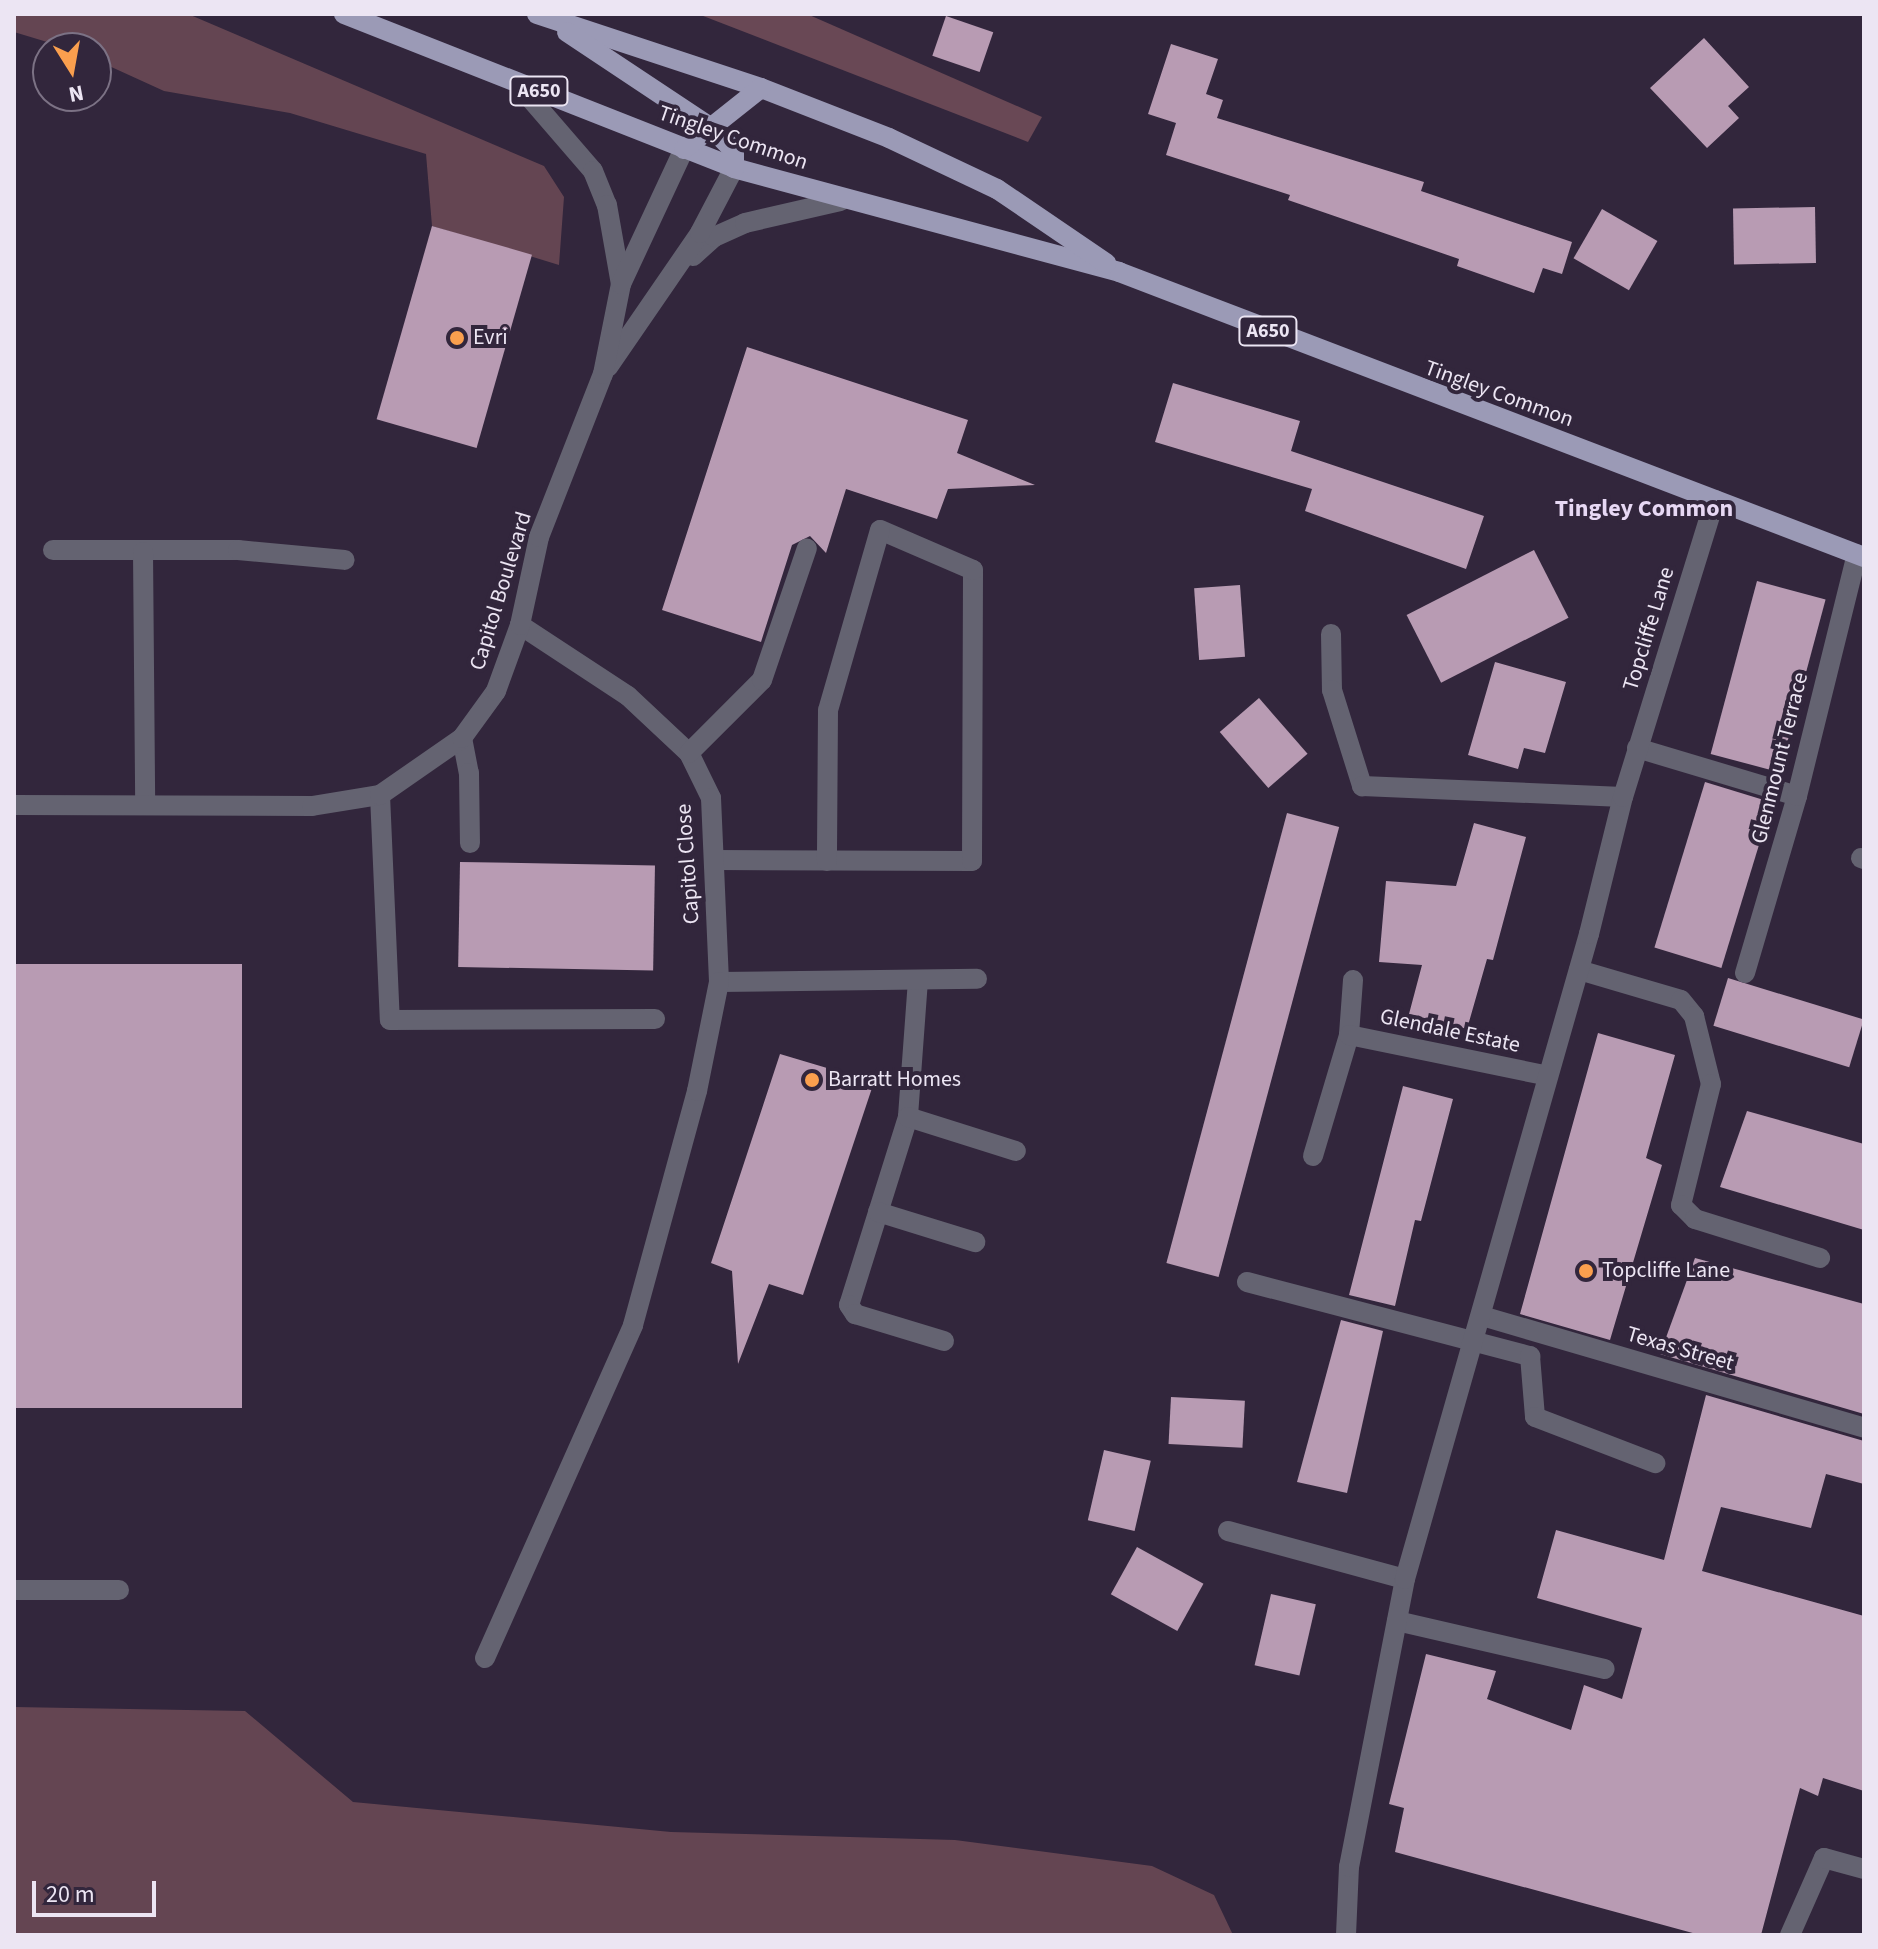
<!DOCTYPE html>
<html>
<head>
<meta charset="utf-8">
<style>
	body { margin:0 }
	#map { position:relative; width:1878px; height:1949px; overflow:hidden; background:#32263c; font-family:"Source Sans 3",sans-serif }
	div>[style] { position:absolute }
	.green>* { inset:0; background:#644552 }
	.forest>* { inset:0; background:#694855 }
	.building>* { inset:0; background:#b89bb3; transform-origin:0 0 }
	.lane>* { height:20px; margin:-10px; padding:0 10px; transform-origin:10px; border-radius:10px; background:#646371 }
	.street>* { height:20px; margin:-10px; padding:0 10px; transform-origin:10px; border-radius:10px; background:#646371 }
	.primary>* { height:20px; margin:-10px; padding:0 10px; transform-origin:10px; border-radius:10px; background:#9b9ab6 }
	.dots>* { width:22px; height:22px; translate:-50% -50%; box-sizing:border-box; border:4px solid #32263c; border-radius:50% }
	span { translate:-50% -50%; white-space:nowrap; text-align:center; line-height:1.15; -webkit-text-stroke:8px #32263c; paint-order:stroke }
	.shield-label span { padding:2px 6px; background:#32263c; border:2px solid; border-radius:6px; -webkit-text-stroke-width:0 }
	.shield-label { font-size:20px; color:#ece5f3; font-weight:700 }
	.street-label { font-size:22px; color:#ece5f3 }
	.poi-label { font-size:22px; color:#ece5f3 }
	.left { translate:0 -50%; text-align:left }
	.neighbourhood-label { font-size:24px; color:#e7d8f4; font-weight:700 }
	.frame { position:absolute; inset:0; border:16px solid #ece5f3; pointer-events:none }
	.north { position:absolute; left:32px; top:32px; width:80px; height:80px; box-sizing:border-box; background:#32263c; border:2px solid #7c7285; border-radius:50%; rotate:169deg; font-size:22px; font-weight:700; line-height:32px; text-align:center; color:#ece5f3 }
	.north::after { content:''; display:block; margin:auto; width:28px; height:36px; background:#fa9f4e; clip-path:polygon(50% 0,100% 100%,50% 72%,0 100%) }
	.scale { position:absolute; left:32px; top:1881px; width:124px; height:36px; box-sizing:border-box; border:4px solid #ece5f3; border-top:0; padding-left:10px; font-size:24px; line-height:28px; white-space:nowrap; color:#ece5f3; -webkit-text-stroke:6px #32263c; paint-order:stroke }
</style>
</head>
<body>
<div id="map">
	<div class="green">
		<i style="clip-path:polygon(14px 14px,188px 14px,544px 166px,564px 197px,559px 265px,432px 226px,426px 154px,290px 113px,164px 91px,96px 60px,96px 48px,67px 48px,14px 32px)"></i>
		<i style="clip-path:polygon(14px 1707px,245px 1711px,353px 1802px,671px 1832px,955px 1840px,1152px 1866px,1214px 1895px,1233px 1935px,14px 1935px)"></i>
	</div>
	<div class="forest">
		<i style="clip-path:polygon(698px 14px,807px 14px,1042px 117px,1028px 142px)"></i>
	</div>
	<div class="building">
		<i style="left:946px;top:16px;width:50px;height:42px;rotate:19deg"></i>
		<i style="clip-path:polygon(1704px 38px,1749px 87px,1728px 106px,1739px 118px,1707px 148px,1650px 88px)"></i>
		<i style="clip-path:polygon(1171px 44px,1218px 59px,1206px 94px,1223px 100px,1217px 118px,1424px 182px,1421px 191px,1572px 242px,1562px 274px,1543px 268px,1534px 293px,1457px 266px,1459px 259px,1288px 200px,1290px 195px,1166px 155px,1176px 123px,1148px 114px)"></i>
		<i style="left:1815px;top:207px;width:56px;height:82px;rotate:89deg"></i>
		<i style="left:1602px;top:209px;width:64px;height:57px;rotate:30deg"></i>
		<i style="left:432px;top:226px;width:104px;height:201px;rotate:16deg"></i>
		<i style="clip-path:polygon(747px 347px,968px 420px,957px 453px,1035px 485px,948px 489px,937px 519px,846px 489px,826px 553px,810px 536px,792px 545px,761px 642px,662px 610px)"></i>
		<i style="clip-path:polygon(1173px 383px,1300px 421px,1291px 451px,1484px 516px,1466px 569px,1305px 511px,1312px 489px,1155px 442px)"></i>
		<i style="left:1534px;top:550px;width:76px;height:143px;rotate:63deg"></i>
		<i style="left:1757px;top:581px;width:71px;height:179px;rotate:15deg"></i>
		<i style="left:1240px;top:585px;width:72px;height:46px;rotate:86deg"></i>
		<i style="clip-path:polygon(1495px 662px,1566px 682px,1545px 753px,1524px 748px,1518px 769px,1468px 755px)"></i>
		<i style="left:1259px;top:698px;width:74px;height:52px;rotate:49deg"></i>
		<i style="left:1705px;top:782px;width:70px;height:173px;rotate:17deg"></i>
		<i style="left:1287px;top:813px;width:54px;height:466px;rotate:15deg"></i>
		<i style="clip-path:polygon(1474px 823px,1526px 837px,1493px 960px,1487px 959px,1467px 1029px,1409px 1014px,1422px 965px,1379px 962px,1386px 881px,1456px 886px)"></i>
		<i style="left:460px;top:862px;width:195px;height:105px;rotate:1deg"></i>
		<i style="left:242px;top:964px;width:444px;height:228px;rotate:90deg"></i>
		<i style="left:1728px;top:978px;width:142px;height:50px;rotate:17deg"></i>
		<i style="clip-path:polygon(1598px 1033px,1675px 1055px,1646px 1158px,1662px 1165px,1610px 1340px,1520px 1314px)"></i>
		<i style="clip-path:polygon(780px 1054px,874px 1082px,803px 1295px,769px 1284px,738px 1364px,732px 1271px,711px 1263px)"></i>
		<i style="clip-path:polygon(1403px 1086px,1453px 1099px,1421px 1221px,1415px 1220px,1395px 1306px,1349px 1295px)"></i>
		<i style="clip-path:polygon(1747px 1111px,1864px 1144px,1864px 1230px,1720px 1187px)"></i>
		<i style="clip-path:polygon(1695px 1258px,1864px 1304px,1864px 1414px,1660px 1354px)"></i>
		<i style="clip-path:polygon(1341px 1320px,1383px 1331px,1347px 1493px,1297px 1482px)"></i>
		<i style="clip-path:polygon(1706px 1395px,1864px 1441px,1864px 1484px,1826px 1474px,1811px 1528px,1721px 1507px,1702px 1571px,1864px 1616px,1864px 1791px,1823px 1778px,1818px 1796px,1800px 1788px,1761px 1935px,1700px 1935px,1395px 1852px,1404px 1808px,1389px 1804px,1426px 1654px,1496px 1671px,1487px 1699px,1571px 1730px,1584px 1685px,1622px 1699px,1642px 1628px,1537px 1598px,1556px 1530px,1664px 1560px)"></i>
		<i style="left:1171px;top:1397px;width:74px;height:47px;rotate:3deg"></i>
		<i style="left:1104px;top:1450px;width:48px;height:72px;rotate:13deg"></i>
		<i style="left:1137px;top:1547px;width:76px;height:54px;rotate:29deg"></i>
		<i style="left:1271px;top:1594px;width:46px;height:73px;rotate:13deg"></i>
	</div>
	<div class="lane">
		<i style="left:53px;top:550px;width:185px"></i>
		<i style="left:238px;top:550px;width:107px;rotate:5.3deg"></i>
		<i style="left:143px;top:552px;width:251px;rotate:89.5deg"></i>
		<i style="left:462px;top:738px;width:36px;rotate:79deg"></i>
		<i style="left:469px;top:773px;width:70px;rotate:89.2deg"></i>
		<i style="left:380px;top:795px;width:225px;rotate:87.5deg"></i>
		<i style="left:390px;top:1020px;width:265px;rotate:-0.2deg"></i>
		<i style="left:1861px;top:858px;width:3px;rotate:18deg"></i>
		<i style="left:715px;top:860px;width:257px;rotate:0.2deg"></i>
		<i style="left:972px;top:861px;width:291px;rotate:-89.8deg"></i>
		<i style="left:973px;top:570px;width:101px;rotate:-156.7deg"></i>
		<i style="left:880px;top:530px;width:187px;rotate:106.1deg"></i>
		<i style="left:828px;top:710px;width:151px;rotate:90.4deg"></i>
		<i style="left:1579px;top:970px;width:106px;rotate:16.4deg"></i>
		<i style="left:1681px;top:1000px;width:21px;rotate:51deg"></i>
		<i style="left:1694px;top:1016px;width:70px;rotate:76deg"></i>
		<i style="left:1711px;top:1084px;width:125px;rotate:103.9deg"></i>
		<i style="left:1681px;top:1205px;width:20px;rotate:45deg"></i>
		<i style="left:1695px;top:1219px;width:131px;rotate:17.3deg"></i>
		<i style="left:918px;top:980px;width:137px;rotate:94.2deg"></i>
		<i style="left:908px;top:1117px;width:197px;rotate:107.4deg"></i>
		<i style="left:849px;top:1305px;width:11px;rotate:56deg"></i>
		<i style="left:855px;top:1314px;width:93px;rotate:16.9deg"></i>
		<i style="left:719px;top:982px;width:258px;rotate:-0.7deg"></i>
		<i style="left:908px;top:1117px;width:113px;rotate:17.5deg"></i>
		<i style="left:1313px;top:1156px;width:126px;rotate:-73.4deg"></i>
		<i style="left:878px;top:1212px;width:102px;rotate:17.2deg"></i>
		<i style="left:1247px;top:1282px;width:293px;rotate:14.7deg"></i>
		<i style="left:1530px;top:1356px;width:61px;rotate:85.3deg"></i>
		<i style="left:1535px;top:1417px;width:129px;rotate:21deg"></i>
		<i style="left:14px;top:1590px;width:105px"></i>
		<i style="left:1397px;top:1621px;width:213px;rotate:13deg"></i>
		<i style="left:485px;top:1658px;width:364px;rotate:-66deg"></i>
		<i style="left:633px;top:1325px;width:243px;rotate:-74.7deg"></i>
		<i style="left:1790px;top:1935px;width:84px;rotate:-66.2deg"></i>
		<i style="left:1824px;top:1858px;width:41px;rotate:15.4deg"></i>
	</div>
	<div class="street">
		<i style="left:517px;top:83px;width:116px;rotate:49.2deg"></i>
		<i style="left:593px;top:171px;width:37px;rotate:68deg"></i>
		<i style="left:607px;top:205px;width:80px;rotate:80deg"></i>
		<i style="left:693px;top:256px;width:28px;rotate:-42deg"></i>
		<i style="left:714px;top:237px;width:34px;rotate:-24deg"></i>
		<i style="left:745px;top:223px;width:98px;rotate:-13deg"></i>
		<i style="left:608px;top:367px;width:163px;rotate:-55.5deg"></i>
		<i style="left:700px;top:233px;width:73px;rotate:-62.4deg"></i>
		<i style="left:520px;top:625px;width:129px;rotate:33.3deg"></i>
		<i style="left:628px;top:696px;width:83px;rotate:43.1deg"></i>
		<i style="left:689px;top:753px;width:50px;rotate:63.9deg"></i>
		<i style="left:711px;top:798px;width:184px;rotate:87.5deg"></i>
		<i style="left:719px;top:982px;width:111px;rotate:101.4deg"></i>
		<i style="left:1331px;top:634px;width:56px;rotate:89deg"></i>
		<i style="left:1332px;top:690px;width:101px;rotate:72.6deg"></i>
		<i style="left:1362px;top:786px;width:261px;rotate:2.4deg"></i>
		<i style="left:1637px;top:748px;width:167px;rotate:16.7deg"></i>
		<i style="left:689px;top:753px;width:103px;rotate:-45deg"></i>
		<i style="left:762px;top:680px;width:139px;rotate:-71.2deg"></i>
		<i style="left:14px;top:805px;width:298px;rotate:0.2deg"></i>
		<i style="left:312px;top:806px;width:69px;rotate:-9.2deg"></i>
		<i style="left:380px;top:795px;width:100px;rotate:-34.8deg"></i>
		<i style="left:462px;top:738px;width:58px;rotate:-54.1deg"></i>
		<i style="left:496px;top:691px;width:70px;rotate:-70deg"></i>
		<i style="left:520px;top:625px;width:90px;rotate:-77.8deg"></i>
		<i style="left:539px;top:537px;width:175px;rotate:-68.6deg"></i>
		<i style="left:603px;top:374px;width:92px;rotate:-78.7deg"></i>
		<i style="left:621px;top:284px;width:149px;rotate:-65deg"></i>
		<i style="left:1745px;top:973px;width:184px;rotate:-73.6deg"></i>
		<i style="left:1797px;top:796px;width:249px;rotate:-76.1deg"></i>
		<i style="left:1353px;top:980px;width:55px;rotate:94.2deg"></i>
		<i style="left:1349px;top:1035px;width:203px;rotate:11.6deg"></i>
		<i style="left:1482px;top:1316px;width:398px;rotate:16.3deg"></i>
		<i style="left:1228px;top:1531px;width:183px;rotate:15.2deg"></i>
		<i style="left:1346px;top:1935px;width:68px;rotate:-87.5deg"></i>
		<i style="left:1349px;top:1867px;width:293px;rotate:-79deg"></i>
		<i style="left:1405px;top:1579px;width:671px;rotate:-74.08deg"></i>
		<i style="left:1589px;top:934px;width:141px;rotate:-76.1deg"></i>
		<i style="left:1623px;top:797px;width:311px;rotate:-72.8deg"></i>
	</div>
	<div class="primary">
		<i style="left:344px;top:14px;width:419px;rotate:21.5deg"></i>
		<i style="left:734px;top:168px;width:399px;rotate:15.1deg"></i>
		<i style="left:1119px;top:272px;width:798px;rotate:20.93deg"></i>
		<i style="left:537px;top:14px;width:236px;rotate:18.3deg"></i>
		<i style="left:761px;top:88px;width:137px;rotate:21.3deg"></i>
		<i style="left:889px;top:138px;width:119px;rotate:25.3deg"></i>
		<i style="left:997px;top:189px;width:132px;rotate:34.2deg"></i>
		<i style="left:567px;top:32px;width:175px;rotate:33.6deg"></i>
		<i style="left:713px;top:129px;width:30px;rotate:46deg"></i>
		<i style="left:734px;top:151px;width:17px;rotate:90deg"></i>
		<i style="left:684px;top:149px;width:98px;rotate:-38.4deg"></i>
	</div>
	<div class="dots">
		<i style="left:457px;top:338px;background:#fa9f4e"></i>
		<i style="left:812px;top:1080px;background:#fa9f4e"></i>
		<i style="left:1586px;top:1271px;background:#fa9f4e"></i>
	</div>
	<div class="shield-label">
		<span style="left:539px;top:91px">A650</span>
		<span style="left:1268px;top:331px">A650</span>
	</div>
	<div class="street-label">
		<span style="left:733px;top:138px;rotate:19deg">Tingley Common</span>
		<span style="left:1499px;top:394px;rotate:20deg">Tingley Common</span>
		<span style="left:501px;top:591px;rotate:-73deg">Capitol Boulevard</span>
		<span style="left:1649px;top:629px;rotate:-73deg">Topcliffe Lane</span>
		<span style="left:1780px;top:758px;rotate:-76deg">Glenmount Terrace</span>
		<span style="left:688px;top:864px;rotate:-94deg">Capitol Close</span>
		<span style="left:1450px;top:1031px;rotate:12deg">Glendale Estate</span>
		<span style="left:1680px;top:1349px;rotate:16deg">Texas Street</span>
	</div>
	<div class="poi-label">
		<span class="left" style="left:473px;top:338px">Evri</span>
		<span class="left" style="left:828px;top:1080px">Barratt Homes</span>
		<span class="left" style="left:1602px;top:1271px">Topcliffe Lane</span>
	</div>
	<div class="neighbourhood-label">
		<span style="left:1644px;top:509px">Tingley Common</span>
	</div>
	<div class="frame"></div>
	<div class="north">N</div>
	<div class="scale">20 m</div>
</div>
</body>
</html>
